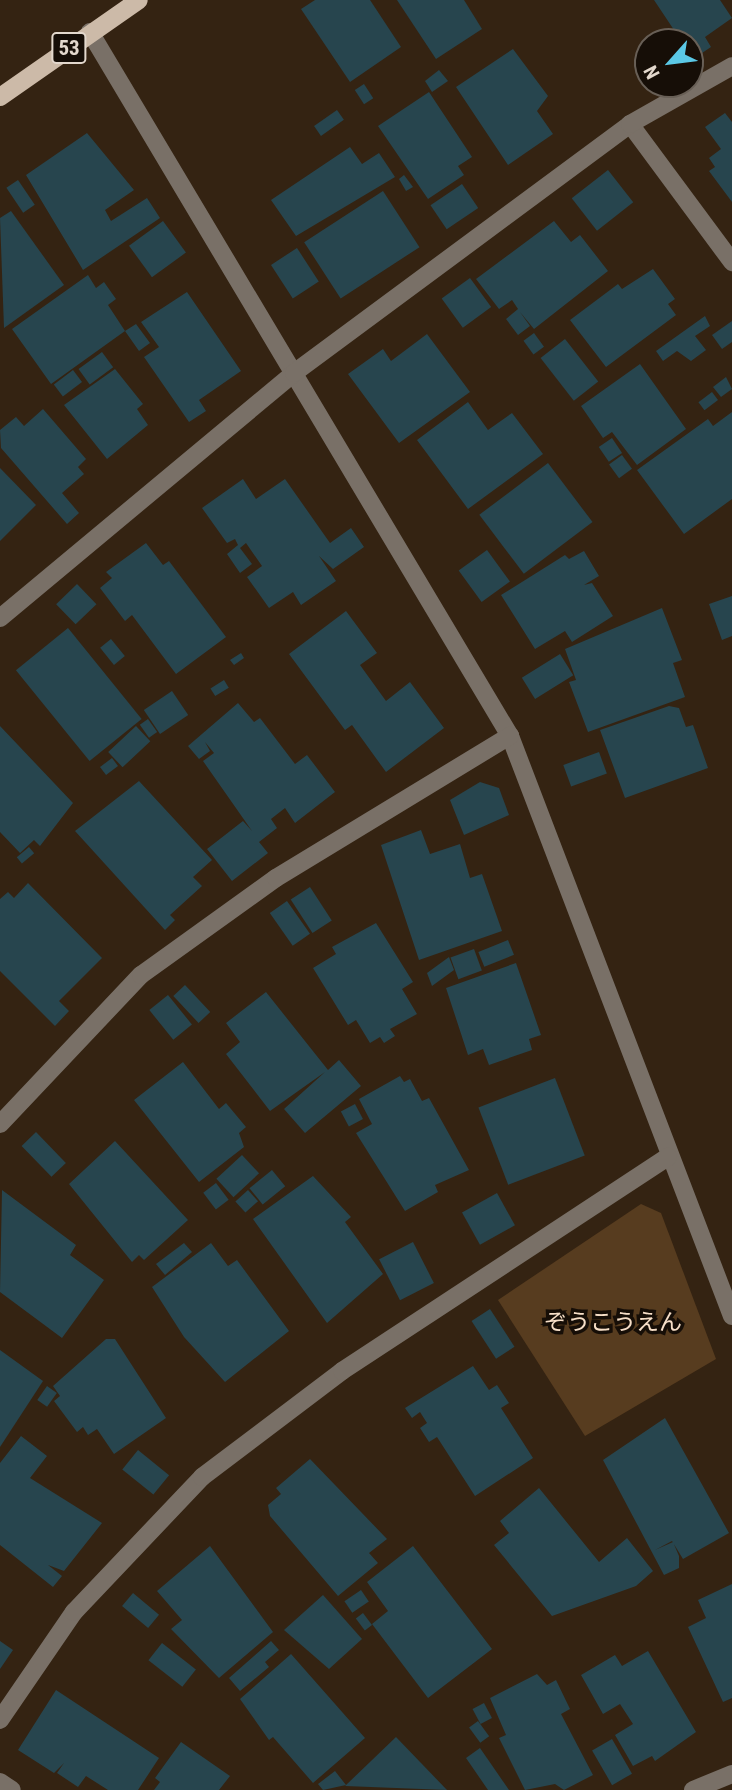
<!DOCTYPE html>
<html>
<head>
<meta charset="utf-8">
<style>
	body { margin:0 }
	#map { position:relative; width:732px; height:1790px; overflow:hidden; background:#342312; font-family:"Roboto Condensed","Noto Sans JP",sans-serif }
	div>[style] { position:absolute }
	.green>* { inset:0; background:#573c1f }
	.building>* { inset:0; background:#27454e; transform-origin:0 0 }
	.minor>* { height:18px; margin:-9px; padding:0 9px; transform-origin:9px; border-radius:9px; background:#797067 }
	.major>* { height:18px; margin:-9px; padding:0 9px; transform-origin:9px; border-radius:9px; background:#ccbaa8 }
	span { translate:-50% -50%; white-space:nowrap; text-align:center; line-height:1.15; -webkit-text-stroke:7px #160e07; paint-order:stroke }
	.shield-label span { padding:2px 5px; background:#160e07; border:2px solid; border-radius:5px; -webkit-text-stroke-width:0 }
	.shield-label { font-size:21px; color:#e3d8cd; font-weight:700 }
	.park-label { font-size:23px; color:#f7dfc8 }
	.north { position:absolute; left:634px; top:28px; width:70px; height:70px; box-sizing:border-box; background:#160e07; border:2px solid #685f56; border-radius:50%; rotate:242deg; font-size:19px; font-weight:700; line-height:28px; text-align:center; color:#e3d8cd }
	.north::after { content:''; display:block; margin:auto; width:24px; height:32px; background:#5bc8e6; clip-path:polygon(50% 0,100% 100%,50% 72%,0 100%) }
</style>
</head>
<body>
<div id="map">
	<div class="green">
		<i style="clip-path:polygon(641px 1204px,661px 1213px,716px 1359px,585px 1436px,498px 1300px)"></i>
	</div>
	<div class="building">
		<i style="clip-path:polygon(315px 0,370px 0,401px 47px,350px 82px,301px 9px)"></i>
		<i style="clip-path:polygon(397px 0,464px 0,482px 29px,436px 59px)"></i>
		<i style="clip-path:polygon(654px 0,720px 0,732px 18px,705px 37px,711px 47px,693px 59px,690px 42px,682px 42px)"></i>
		<i style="clip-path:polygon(513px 49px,548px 96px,537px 111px,553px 134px,508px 165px,456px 87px)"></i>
		<i style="clip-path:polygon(439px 70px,448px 81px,432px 92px,425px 81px)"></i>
		<i style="left:364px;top:84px;width:17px;height:11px;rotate:57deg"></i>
		<i style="clip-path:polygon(429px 92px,472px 157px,458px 166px,464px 175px,428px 199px,378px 126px)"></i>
		<i style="left:337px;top:110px;width:12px;height:28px;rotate:55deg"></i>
		<i style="clip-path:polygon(725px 113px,732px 122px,732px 202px,709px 171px,715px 167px,709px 158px,721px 149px,705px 127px)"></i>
		<i style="clip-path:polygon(87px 133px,134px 190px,105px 210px,111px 221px,147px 198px,160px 218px,83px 270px,26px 175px)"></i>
		<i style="clip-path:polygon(350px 147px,362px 164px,379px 153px,395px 177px,296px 236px,271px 200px)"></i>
		<i style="left:608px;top:170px;width:41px;height:46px;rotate:52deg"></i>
		<i style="clip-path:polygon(404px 175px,413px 187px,406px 191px,399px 179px)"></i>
		<i style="left:18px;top:180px;width:30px;height:14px;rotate:56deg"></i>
		<i style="left:462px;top:184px;width:29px;height:38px;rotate:56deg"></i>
		<i style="left:383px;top:191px;width:67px;height:94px;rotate:57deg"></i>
		<i style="clip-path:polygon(11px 211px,64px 285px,4px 328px,0 218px)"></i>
		<i style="left:163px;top:221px;width:39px;height:42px;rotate:54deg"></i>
		<i style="clip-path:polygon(554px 221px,571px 242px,580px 235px,608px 271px,534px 329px,520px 312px,530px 326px,518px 335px,506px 319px,518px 309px,512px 300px,499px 309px,476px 279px)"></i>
		<i style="left:297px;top:248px;width:40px;height:31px;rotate:57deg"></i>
		<i style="clip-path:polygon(653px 269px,675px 299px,668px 304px,676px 315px,606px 367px,570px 320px,618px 284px,622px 289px)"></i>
		<i style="clip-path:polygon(88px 275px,96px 288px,104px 282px,116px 299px,108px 305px,125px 331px,136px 324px,150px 343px,139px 351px,125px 331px,51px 384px,12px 329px)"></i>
		<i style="left:470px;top:278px;width:36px;height:35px;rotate:54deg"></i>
		<i style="clip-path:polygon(187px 292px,241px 371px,199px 400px,206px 411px,189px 422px,144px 357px,159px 347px,141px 322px)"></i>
		<i style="clip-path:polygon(705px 316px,710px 326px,695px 336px,706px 350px,691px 361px,677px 351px,663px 361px,656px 351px)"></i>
		<i style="clip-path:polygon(732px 321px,732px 342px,722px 349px,712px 335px)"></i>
		<i style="left:534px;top:333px;width:17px;height:13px;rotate:54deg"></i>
		<i style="clip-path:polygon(427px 334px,470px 392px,399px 443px,348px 374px,383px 349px,391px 361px)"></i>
		<i style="left:565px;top:339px;width:54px;height:31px;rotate:52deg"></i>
		<i style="left:102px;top:352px;width:19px;height:29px;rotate:54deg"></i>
		<i style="clip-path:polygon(640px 364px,686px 429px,637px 465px,612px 432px,603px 438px,581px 406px)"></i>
		<i style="clip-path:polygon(115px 369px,143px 404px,137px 409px,148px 425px,107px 459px,64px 405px)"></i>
		<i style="left:73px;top:370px;width:15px;height:24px;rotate:53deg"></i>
		<i style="clip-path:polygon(726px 377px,732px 389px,721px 397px,713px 387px)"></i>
		<i style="left:712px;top:392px;width:10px;height:17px;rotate:53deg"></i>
		<i style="clip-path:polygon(468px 402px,488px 430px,512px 413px,543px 454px,468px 509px,417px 440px)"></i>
		<i style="clip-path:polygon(43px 409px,86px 459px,78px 467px,84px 474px,62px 493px,79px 513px,67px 524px,1px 448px,0 430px,16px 417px,24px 426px)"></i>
		<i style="clip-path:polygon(732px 412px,732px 499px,684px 534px,637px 470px,708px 419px,713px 426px)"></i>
		<i style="left:612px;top:438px;width:18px;height:16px;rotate:56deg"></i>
		<i style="left:622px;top:455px;width:17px;height:16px;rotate:54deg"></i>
		<i style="left:548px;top:463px;width:74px;height:86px;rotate:53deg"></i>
		<i style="clip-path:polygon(0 468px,36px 505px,0 541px)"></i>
		<i style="clip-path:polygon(243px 479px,256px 499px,285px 479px,330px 543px,351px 528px,364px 547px,333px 569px,319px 556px,336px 581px,301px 605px,293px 592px,269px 608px,247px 577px,262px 566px,246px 543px,240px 548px,252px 564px,240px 573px,227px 554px,238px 545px,235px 539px,227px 543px,202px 508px)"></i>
		<i style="clip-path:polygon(146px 543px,163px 565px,169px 561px,226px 637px,176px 674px,132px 615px,125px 621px,100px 588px,112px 578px,106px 572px)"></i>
		<i style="left:487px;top:550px;width:39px;height:35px;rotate:54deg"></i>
		<i style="clip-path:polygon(584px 551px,599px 576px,584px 585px,592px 583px,613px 616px,572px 642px,565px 631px,535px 649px,501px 595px,565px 555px,569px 559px)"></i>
		<i style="left:77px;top:584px;width:28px;height:29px;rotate:46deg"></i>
		<i style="clip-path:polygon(732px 596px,732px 636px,722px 640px,709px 604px)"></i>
		<i style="clip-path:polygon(662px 608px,682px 660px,673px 663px,685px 697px,588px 732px,569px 682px,576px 680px,565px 649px)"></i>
		<i style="clip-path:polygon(346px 611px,377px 653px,360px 665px,386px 701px,410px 682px,444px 728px,386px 772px,352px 725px,345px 730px,289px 654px)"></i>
		<i style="left:68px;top:628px;width:117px;height:67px;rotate:51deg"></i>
		<i style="left:111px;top:639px;width:22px;height:14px;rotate:51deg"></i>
		<i style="clip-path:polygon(241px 653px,244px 658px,234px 665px,230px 660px)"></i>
		<i style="left:560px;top:654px;width:25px;height:45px;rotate:58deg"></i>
		<i style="left:224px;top:680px;width:9px;height:16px;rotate:58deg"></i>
		<i style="left:172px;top:691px;width:29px;height:34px;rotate:56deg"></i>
		<i style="clip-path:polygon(238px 703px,254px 722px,260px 718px,295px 764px,307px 755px,335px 792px,295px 823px,285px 808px,271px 819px,277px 828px,259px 842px,268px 853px,232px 881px,207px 849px,243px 821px,252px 831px,203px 761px,214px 753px,205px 742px,210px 751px,199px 759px,188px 746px)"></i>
		<i style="clip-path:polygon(669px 706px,679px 708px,686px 727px,693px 725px,708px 768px,625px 798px,600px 730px)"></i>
		<i style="left:148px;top:719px;width:16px;height:10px;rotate:55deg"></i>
		<i style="clip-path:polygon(0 726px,73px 803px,40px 846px,34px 840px,20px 853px,0 832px)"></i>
		<i style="left:136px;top:726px;width:21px;height:38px;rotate:47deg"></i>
		<i style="left:599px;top:752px;width:23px;height:38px;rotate:70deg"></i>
		<i style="left:112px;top:758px;width:10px;height:15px;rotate:53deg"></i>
		<i style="clip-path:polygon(139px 781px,212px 860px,193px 877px,202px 886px,170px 915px,175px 920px,165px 930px,75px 831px)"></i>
		<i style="clip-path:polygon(480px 782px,499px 788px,509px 815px,464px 835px,450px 800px)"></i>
		<i style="clip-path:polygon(421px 830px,430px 854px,460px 844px,470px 878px,482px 874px,502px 931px,419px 960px,381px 845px)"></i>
		<i style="left:29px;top:847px;width:8px;height:16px;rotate:50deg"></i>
		<i style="clip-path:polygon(28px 883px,102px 958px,59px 1001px,69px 1011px,55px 1026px,0 971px,0 899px,8px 892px,14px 898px)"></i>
		<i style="left:310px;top:887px;width:40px;height:23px;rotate:57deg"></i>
		<i style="left:287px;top:901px;width:40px;height:21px;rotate:55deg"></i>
		<i style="clip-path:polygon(376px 923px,413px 982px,402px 989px,417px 1014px,390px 1029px,395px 1036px,384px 1043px,380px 1037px,370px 1043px,356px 1020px,348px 1025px,313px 968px,336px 954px,332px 947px)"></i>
		<i style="left:508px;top:940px;width:16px;height:32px;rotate:68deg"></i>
		<i style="left:474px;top:949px;width:23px;height:25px;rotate:70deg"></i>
		<i style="clip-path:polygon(449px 957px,454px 970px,432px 986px,427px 973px)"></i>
		<i style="clip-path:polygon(516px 963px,541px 1035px,529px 1039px,532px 1050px,489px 1065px,483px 1049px,468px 1055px,446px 988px)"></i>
		<i style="left:185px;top:985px;width:37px;height:16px;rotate:47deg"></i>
		<i style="clip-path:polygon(266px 992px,328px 1070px,339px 1060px,361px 1086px,305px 1133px,284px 1109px,325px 1072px,270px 1111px,226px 1054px,240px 1042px,226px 1023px)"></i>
		<i style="left:168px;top:995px;width:38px;height:24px;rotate:51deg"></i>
		<i style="clip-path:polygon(183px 1062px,219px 1109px,226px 1103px,246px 1127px,239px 1133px,244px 1147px,199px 1182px,134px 1100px)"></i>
		<i style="clip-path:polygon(400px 1076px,404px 1082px,410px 1079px,422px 1101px,429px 1098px,469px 1170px,435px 1185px,438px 1192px,405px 1211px,356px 1133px,372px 1124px,359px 1099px)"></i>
		<i style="left:555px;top:1078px;width:83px;height:82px;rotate:69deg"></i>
		<i style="left:355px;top:1104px;width:17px;height:16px;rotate:62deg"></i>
		<i style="left:36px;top:1132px;width:43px;height:20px;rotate:46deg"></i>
		<i style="clip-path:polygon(115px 1141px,188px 1220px,144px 1260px,139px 1255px,132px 1262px,69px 1184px)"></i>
		<i style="left:242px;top:1155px;width:25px;height:35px;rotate:47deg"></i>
		<i style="left:272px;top:1170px;width:21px;height:29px;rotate:51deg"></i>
		<i style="clip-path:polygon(313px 1176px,351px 1217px,345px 1222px,383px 1274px,327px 1323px,253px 1219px)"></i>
		<i style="left:216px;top:1183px;width:21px;height:16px;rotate:53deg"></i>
		<i style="clip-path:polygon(2px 1190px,76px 1245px,70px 1255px,104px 1280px,62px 1338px,0 1292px)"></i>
		<i style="left:248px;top:1190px;width:15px;height:17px;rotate:48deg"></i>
		<i style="left:497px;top:1193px;width:37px;height:40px;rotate:61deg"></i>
		<i style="left:413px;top:1242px;width:46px;height:38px;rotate:63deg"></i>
		<i style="clip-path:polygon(184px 1243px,192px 1252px,165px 1275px,156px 1264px)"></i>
		<i style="clip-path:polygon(211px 1243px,228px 1266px,237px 1260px,289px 1331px,225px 1382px,184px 1337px,152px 1287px)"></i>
		<i style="left:490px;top:1309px;width:45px;height:22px;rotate:57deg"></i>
		<i style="clip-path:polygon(106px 1339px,115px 1339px,166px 1418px,114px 1454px,97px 1429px,88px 1435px,83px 1427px,77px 1432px,54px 1401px,60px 1396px,53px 1386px)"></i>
		<i style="clip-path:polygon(0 1350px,43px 1381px,0 1447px)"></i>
		<i style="clip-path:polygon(473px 1366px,489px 1390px,497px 1385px,509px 1403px,501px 1408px,533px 1458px,475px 1496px,437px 1437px,429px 1442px,420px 1428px,427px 1423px,420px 1412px,412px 1418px,405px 1408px)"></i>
		<i style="left:47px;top:1386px;width:12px;height:17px;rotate:35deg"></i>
		<i style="clip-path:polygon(665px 1418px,729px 1533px,683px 1559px,672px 1541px,655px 1550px,673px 1542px,679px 1556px,679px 1568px,664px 1575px,603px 1460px)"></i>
		<i style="clip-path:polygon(21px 1436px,47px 1456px,30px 1478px,102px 1523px,64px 1571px,48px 1565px,62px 1576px,53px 1587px,0 1545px,0 1463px)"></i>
		<i style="left:138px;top:1450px;width:40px;height:25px;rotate:39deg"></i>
		<i style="clip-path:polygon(310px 1459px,387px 1539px,369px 1553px,378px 1563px,338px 1596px,270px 1516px,268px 1505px,281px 1494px,276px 1488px)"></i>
		<i style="clip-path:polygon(539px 1488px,599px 1562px,627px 1538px,653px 1571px,636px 1586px,552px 1616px,494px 1545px,509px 1533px,500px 1521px)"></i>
		<i style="clip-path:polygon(210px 1546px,273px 1632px,219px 1678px,171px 1629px,182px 1620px,157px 1591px)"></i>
		<i style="clip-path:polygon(413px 1546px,492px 1649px,428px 1698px,372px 1624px,388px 1611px,367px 1582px)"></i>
		<i style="clip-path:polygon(732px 1584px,732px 1698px,723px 1702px,688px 1627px,706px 1618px,698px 1600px)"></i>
		<i style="left:361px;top:1590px;width:14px;height:20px;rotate:56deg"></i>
		<i style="left:133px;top:1593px;width:34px;height:17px;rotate:40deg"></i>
		<i style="clip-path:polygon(323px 1595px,362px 1639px,329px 1669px,284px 1630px)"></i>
		<i style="left:363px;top:1613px;width:15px;height:9px;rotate:53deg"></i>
		<i style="clip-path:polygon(0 1641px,13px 1650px,0 1669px)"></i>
		<i style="clip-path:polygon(271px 1641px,279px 1650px,265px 1662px,269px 1667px,240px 1691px,229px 1678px)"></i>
		<i style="left:162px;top:1643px;width:43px;height:22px;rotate:38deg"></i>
		<i style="clip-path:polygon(648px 1651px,696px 1732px,655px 1761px,652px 1756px,633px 1766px,615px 1735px,633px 1724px,620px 1704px,603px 1714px,581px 1675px,615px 1655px,622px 1666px)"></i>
		<i style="clip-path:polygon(291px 1654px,365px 1738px,313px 1783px,273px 1737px,269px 1740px,240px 1699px)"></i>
		<i style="clip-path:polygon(537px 1674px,547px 1685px,556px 1680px,570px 1709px,561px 1714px,593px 1775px,564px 1790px,555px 1784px,525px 1790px,499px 1738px,506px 1735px,490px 1698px)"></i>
		<i style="clip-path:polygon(56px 1690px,159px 1758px,138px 1790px,108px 1790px,86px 1776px,78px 1787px,57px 1773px,64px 1763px,54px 1773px,18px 1750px)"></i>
		<i style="left:484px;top:1703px;width:17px;height:13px;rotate:62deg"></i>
		<i style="left:478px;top:1721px;width:19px;height:11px;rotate:54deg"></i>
		<i style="clip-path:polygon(396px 1737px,447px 1790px,345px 1786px)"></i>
		<i style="left:612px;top:1739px;width:40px;height:23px;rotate:60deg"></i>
		<i style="clip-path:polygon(181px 1742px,230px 1776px,219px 1790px,154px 1790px,160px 1782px,155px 1778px)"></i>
		<i style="clip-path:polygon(480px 1748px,509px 1790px,488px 1790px,466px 1758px)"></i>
		<i style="clip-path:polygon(335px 1771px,346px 1785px,323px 1790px,318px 1784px)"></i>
	</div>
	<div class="minor">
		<i style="left:90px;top:32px;width:820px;rotate:59.18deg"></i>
		<i style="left:510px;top:736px;width:621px;rotate:69.06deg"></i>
		<i style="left:630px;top:124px;width:172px;rotate:53.5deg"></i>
		<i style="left:0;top:618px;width:383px;rotate:-39.8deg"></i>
		<i style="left:294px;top:373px;width:418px;rotate:-36.5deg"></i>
		<i style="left:630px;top:124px;width:117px;rotate:-29.6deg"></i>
		<i style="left:0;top:1124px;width:205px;rotate:-46.6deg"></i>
		<i style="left:141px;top:975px;width:166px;rotate:-35.7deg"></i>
		<i style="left:276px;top:878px;width:274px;rotate:-31.3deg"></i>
		<i style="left:0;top:1720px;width:131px;rotate:-55.6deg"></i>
		<i style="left:74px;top:1612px;width:186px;rotate:-46.5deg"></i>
		<i style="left:202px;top:1477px;width:176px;rotate:-37.1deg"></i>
		<i style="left:342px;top:1371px;width:390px;rotate:-33.3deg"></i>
		<i style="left:0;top:1782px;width:14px;rotate:34deg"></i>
		<i style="left:693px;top:1790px;width:42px;rotate:-22.3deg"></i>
	</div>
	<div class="major">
		<i style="left:0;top:97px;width:169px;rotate:-34.9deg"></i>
	</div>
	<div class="shield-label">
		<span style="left:69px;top:48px">53</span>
	</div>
	<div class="park-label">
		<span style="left:613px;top:1323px">ぞうこうえん</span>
	</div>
	<div class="north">N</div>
</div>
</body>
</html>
